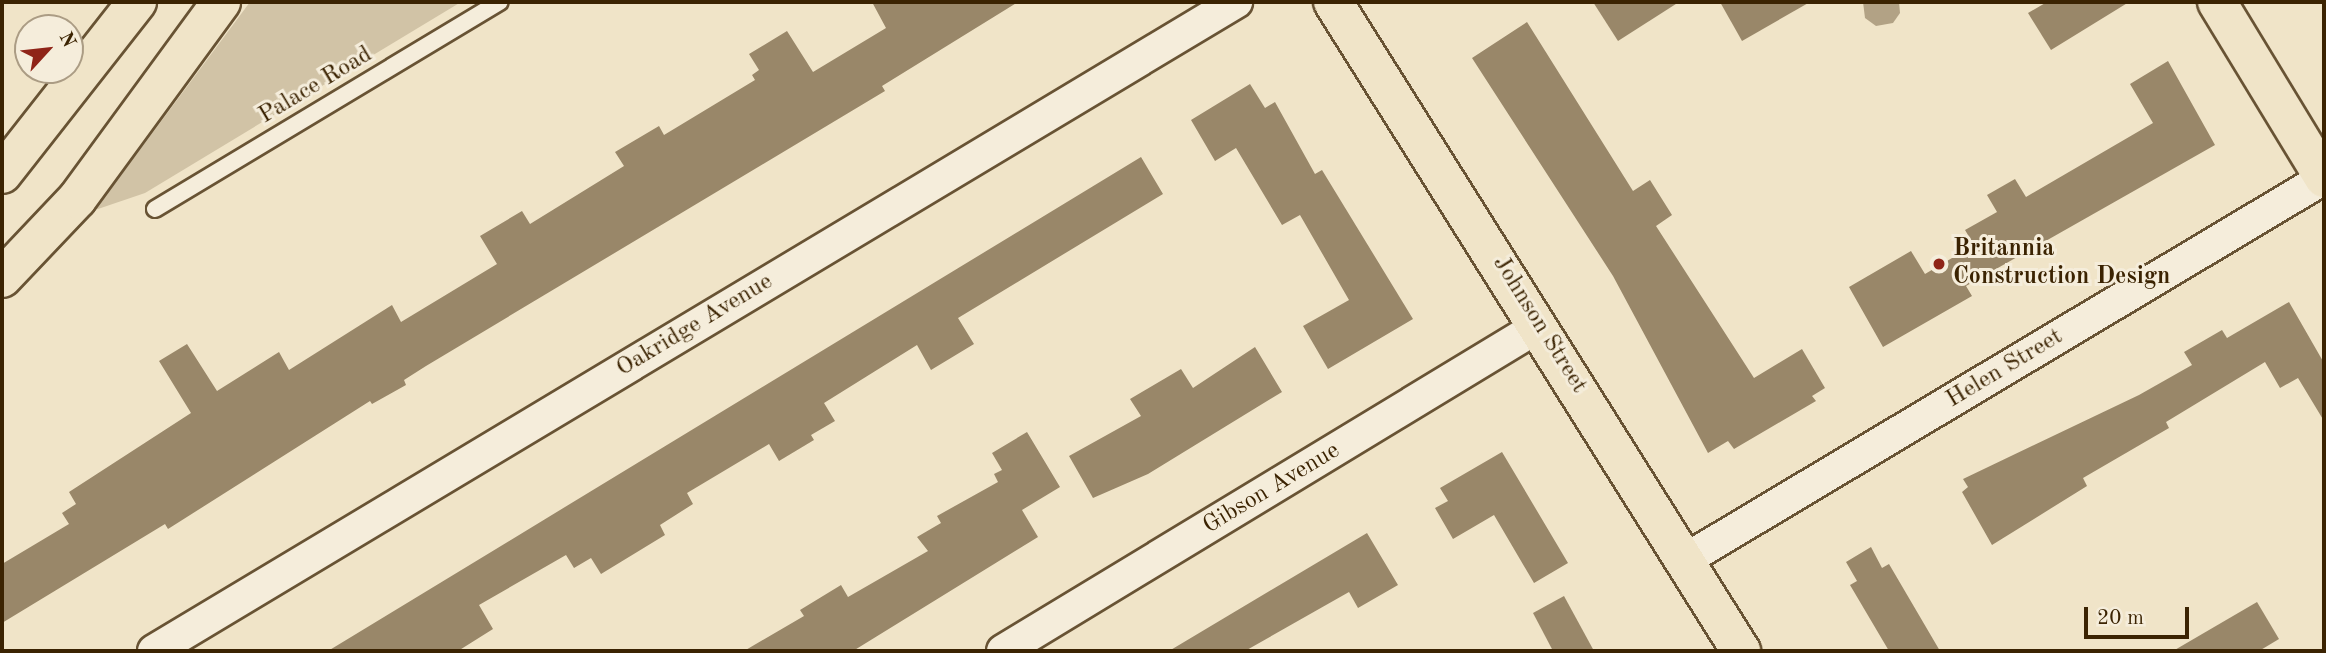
<!DOCTYPE html>
<html>
<head>
<meta charset="utf-8">
<style>
	body { margin:0 }
	#map { position:relative; width:2326px; height:653px; overflow:hidden; background:#f0e4c8; font-family:"Old Standard TT",serif }
	div>[style] { position:absolute }
	.green>* { inset:0; background:#d1c3a6 }
	.water>* { inset:0; background:#b2a285 }
	.building>* { inset:0; background:#998769 }
	.roads { filter:drop-shadow(2px 0 #685334) drop-shadow(-2px 0 #685334) drop-shadow(0 2px #685334) drop-shadow(0 -2px #685334) }
	.service>* { height:16px; margin:-8px; padding:0 8px; transform-origin:8px; border-radius:8px; background:#f5eddb }
	.minor>* { height:32px; margin:-16px; padding:0 16px; transform-origin:16px; border-radius:16px; background:#f5eddb }
	.primary>* { height:38px; margin:-19px; padding:0 19px; transform-origin:19px; border-radius:19px; background:#f0e4c8 }
	.dots>* { width:19px; height:19px; translate:-50% -50%; box-sizing:border-box; border:4px solid #f5eddb; border-radius:50% }
	span { translate:-50% -50%; white-space:nowrap; text-align:center; line-height:1.15; -webkit-text-stroke:6px #f5eddb; paint-order:stroke }
	.street-label { font-size:24px; color:#3b2302 }
	.poi-label { font-size:24px; color:#3b2302; font-weight:700 }
	.left { translate:0 -50%; text-align:left }
	.frame { position:absolute; inset:0; border:4px solid #3b2302; pointer-events:none }
	.north { position:absolute; left:14px; top:14px; width:70px; height:70px; box-sizing:border-box; background:#f5eddb; border:2px solid #ab9c84; border-radius:50%; rotate:63deg; font-size:19px; font-weight:700; line-height:28px; text-align:center; color:#3b2302 }
	.north::after { content:''; display:block; margin:auto; width:24px; height:32px; background:#8f2418; clip-path:polygon(50% 0,100% 100%,50% 72%,0 100%) }
	.scale { position:absolute; left:2084px; top:607px; width:105px; height:32px; box-sizing:border-box; border:4px solid #3b2302; border-top:0; padding-left:9px; font-size:21px; line-height:24px; white-space:nowrap; color:#3b2302; -webkit-text-stroke:5px #f5eddb; paint-order:stroke }
</style>
</head>
<body>
<div id="map">
	<div class="green">
		<i style="clip-path:polygon(250px 2px,461px 2px,145px 193px,95px 210px)"></i>
	</div>
	<div class="water">
		<i style="clip-path:polygon(1863px 2px,1899px 2px,1900px 13px,1893px 23px,1876px 26px,1865px 18px)"></i>
	</div>
	<div class="building">
		<i style="clip-path:polygon(872px 2px,1018px 2px,882px 86px,885px 91px,426px 366px,404px 380px,406px 385px,372px 404px,370px 401px,168px 529px,165px 524px,2px 623px,2px 564px,69px 524px,62px 513px,76px 504px,69px 492px,191px 413px,159px 361px,187px 344px,217px 391px,279px 352px,289px 370px,392px 305px,401px 322px,497px 264px,480px 236px,522px 211px,530px 224px,624px 166px,615px 152px,659px 126px,664px 135px,755px 80px,752px 75px,759px 70px,749px 54px,787px 31px,813px 72px,886px 28px)"></i>
		<i style="clip-path:polygon(1593px 2px,1679px 2px,1618px 41px)"></i>
		<i style="clip-path:polygon(1720px 2px,1810px 2px,1742px 41px)"></i>
		<i style="clip-path:polygon(2047px 2px,2129px 2px,2051px 50px,2028px 13px)"></i>
		<i style="clip-path:polygon(1527px 22px,1633px 191px,1650px 180px,1672px 215px,1656px 226px,1754px 378px,1802px 349px,1825px 388px,1812px 396px,1816px 401px,1734px 449px,1728px 441px,1708px 453px,1613px 276px,1472px 58px)"></i>
		<i style="clip-path:polygon(2168px 61px,2215px 145px,1966px 286px,1972px 296px,1883px 347px,1849px 287px,1911px 251px,1925px 274px,1974px 245px,1965px 230px,1997px 212px,1987px 195px,2015px 179px,2026px 197px,2153px 123px,2130px 84px)"></i>
		<i style="clip-path:polygon(1250px 84px,1265px 108px,1275px 102px,1315px 174px,1322px 170px,1413px 319px,1328px 369px,1303px 326px,1349px 300px,1300px 215px,1282px 225px,1236px 148px,1215px 161px,1191px 120px)"></i>
		<i style="clip-path:polygon(1141px 157px,1163px 194px,958px 318px,974px 344px,931px 370px,917px 345px,824px 403px,835px 421px,811px 435px,814px 440px,779px 461px,769px 444px,687px 493px,693px 504px,660px 525px,665px 535px,601px 574px,591px 558px,574px 568px,566px 555px,479px 605px,493px 629px,458px 651px,328px 651px)"></i>
		<i style="clip-path:polygon(2289px 302px,2324px 363px,2324px 421px,2298px 378px,2280px 388px,2265px 362px,2166px 422px,2169px 428px,2083px 478px,2087px 486px,1992px 545px,1962px 492px,1968px 487px,1963px 479px,2139px 395px,2192px 365px,2184px 352px,2222px 330px,2227px 338px)"></i>
		<i style="clip-path:polygon(1255px 347px,1282px 392px,1148px 474px,1093px 498px,1069px 456px,1141px 416px,1130px 399px,1181px 369px,1193px 388px)"></i>
		<i style="clip-path:polygon(1027px 432px,1060px 487px,1022px 510px,1038px 537px,853px 651px,744px 651px,804px 616px,800px 610px,841px 585px,848px 597px,928px 551px,917px 537px,941px 523px,937px 516px,998px 482px,994px 474px,1002px 470px,992px 453px)"></i>
		<i style="clip-path:polygon(1502px 452px,1568px 563px,1534px 583px,1494px 515px,1453px 539px,1435px 508px,1448px 501px,1440px 488px)"></i>
		<i style="clip-path:polygon(1367px 533px,1398px 585px,1358px 608px,1349px 592px,1245px 651px,1169px 651px)"></i>
		<i style="clip-path:polygon(1871px 547px,1882px 568px,1889px 564px,1940px 651px,1889px 651px,1850px 585px,1857px 581px,1846px 562px)"></i>
		<i style="clip-path:polygon(1564px 596px,1594px 651px,1553px 651px,1533px 613px)"></i>
		<i style="clip-path:polygon(2257px 602px,2279px 639px,2259px 651px,2173px 651px)"></i>
	</div>
	<div class="roads">
		<div class="service">
			<i style="left:155px;top:209px;width:402px;rotate:-31deg"></i>
		</div>
		<div class="minor">
			<i style="left:1685px;top:560px;width:744px;rotate:-30.87deg"></i>
			<i style="left:154px;top:651px;width:1262px;rotate:-30.96deg"></i>
			<i style="left:1003px;top:651px;width:627px;rotate:-31.23deg"></i>
		</div>
		<div class="primary">
			<i style="left:1333px;top:2px;width:767px;rotate:57.84deg"></i>
			<i style="left:2217px;top:2px;width:206px;rotate:58.7deg"></i>
			<i style="left:2px;top:174px;width:219px;rotate:-51.9deg"></i>
			<i style="left:2px;top:278px;width:109px;rotate:-46.5deg"></i>
			<i style="left:77px;top:199px;width:244px;rotate:-53.8deg"></i>
		</div>
	</div>
	<div class="dots">
		<i style="left:1939px;top:264px;background:#8f2418"></i>
	</div>
	<div class="street-label">
		<span style="left:316px;top:86px;rotate:-31deg">Palace Road</span>
		<span style="left:1539px;top:325px;rotate:58deg">Johnson Street</span>
		<span style="left:695px;top:326px;rotate:-31deg">Oakridge Avenue</span>
		<span style="left:2005px;top:369px;rotate:-31deg">Helen Street</span>
		<span style="left:1272px;top:489px;rotate:-31deg">Gibson Avenue</span>
	</div>
	<div class="poi-label">
		<span class="left" style="left:1953px;top:264px">Britannia<br>Construction Design</span>
	</div>
	<div class="frame"></div>
	<div class="north">N</div>
	<div class="scale">20 m</div>
</div>
</body>
</html>
